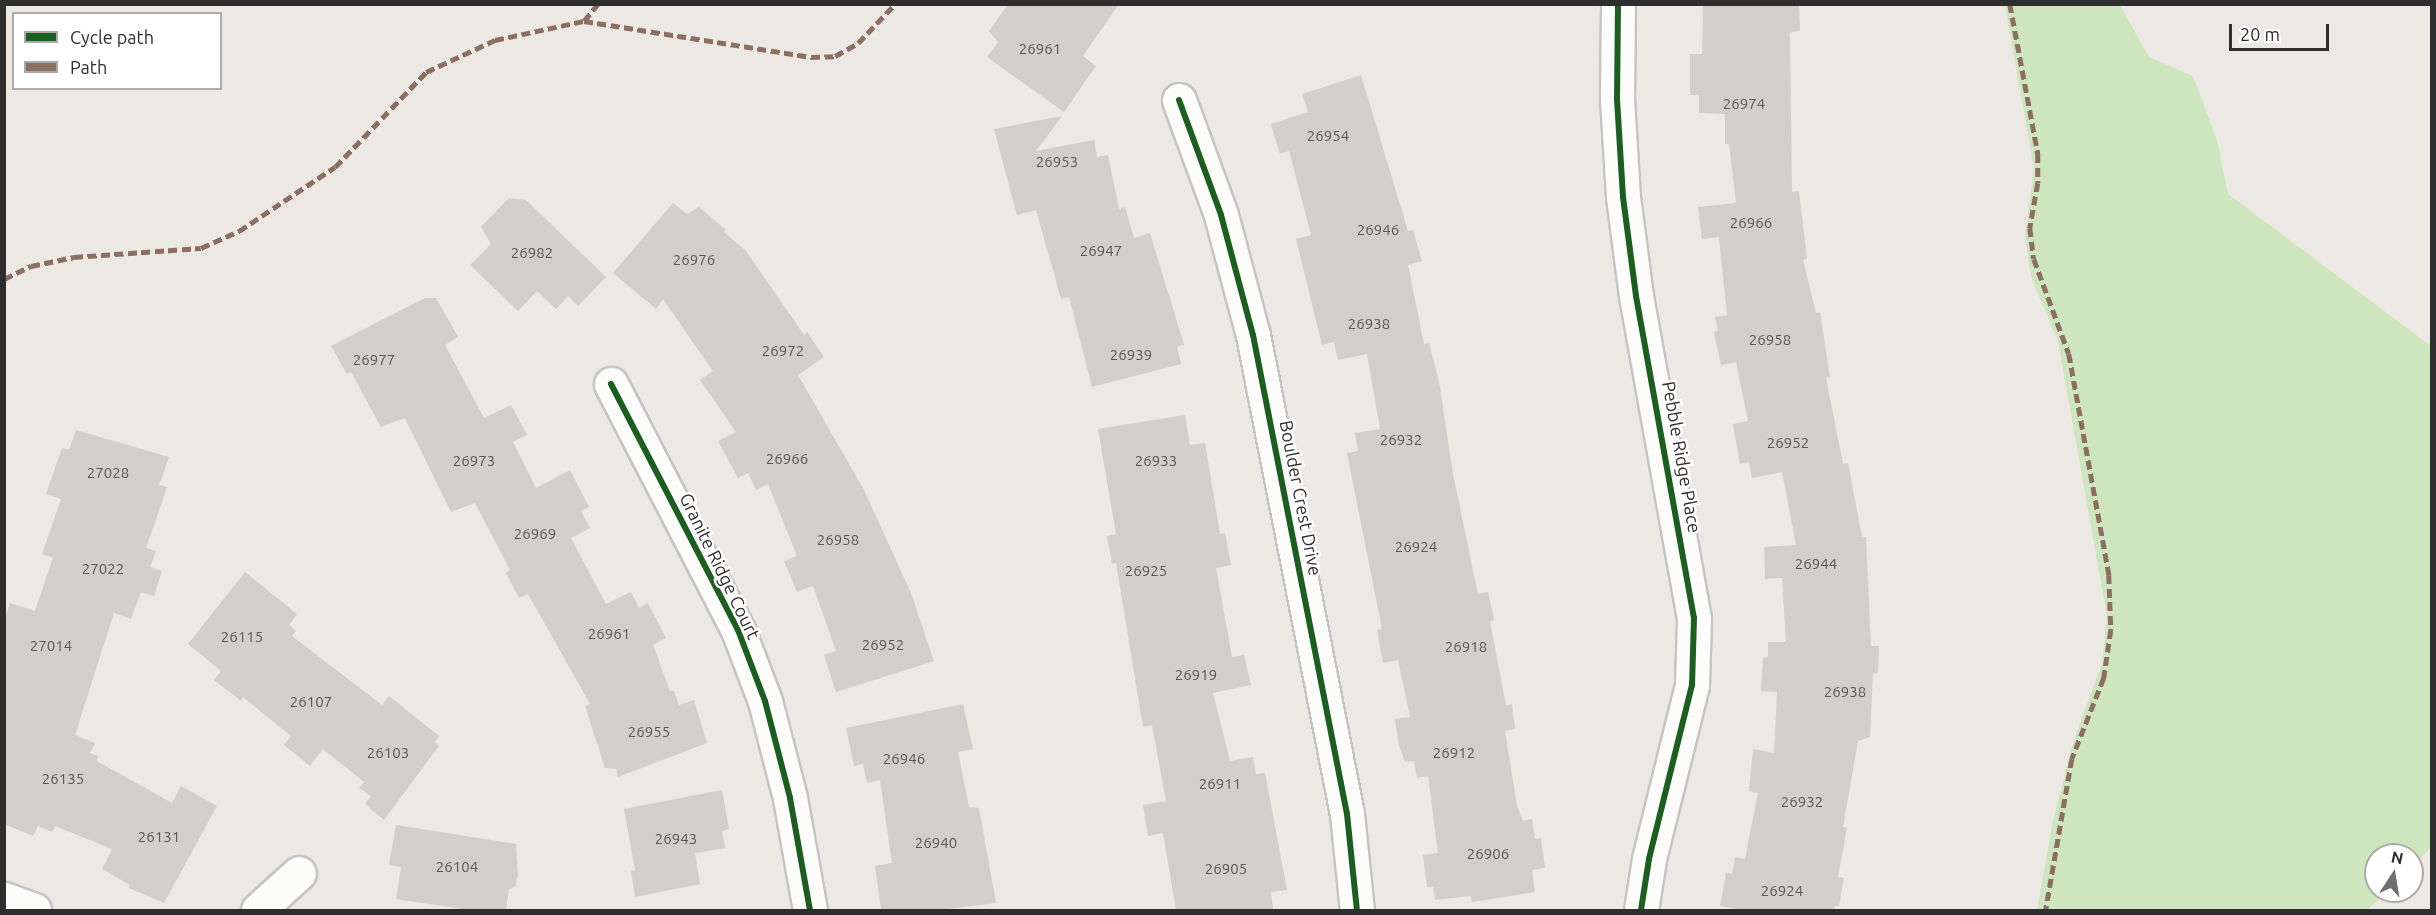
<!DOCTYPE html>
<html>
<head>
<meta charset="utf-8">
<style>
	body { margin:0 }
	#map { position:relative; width:2436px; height:915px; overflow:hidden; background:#ece8e4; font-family:Ubuntu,sans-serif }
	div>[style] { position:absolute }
	.green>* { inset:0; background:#cee6be }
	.building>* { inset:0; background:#d1cecb }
	.roads { filter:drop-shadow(2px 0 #c5c4c5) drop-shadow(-2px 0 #c5c4c5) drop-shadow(0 2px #c5c4c5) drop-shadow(0 -2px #c5c4c5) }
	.minor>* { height:33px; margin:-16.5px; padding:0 16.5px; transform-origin:16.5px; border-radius:16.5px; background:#fcfcfb }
	.quiet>* { height:4.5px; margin-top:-2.25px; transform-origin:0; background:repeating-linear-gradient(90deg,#8d6e63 0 9px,transparent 0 13.5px) }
	.cycleway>* { height:6px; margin:-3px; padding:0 3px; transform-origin:3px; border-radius:3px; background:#1b5e20 }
	span { translate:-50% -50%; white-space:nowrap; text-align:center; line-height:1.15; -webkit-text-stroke:5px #fff; paint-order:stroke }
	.number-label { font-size:15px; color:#585857 }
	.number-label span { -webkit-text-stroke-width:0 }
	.street-label { font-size:18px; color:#2e2e2e }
	.frame { position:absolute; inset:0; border:6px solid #2e2e2e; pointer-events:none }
	.legend { position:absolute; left:12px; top:12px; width:210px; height:78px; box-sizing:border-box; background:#fff; border:2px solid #ababab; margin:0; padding:8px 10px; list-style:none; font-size:18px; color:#2e2e2e }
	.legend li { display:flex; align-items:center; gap:12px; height:30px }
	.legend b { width:30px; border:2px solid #ababab }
	.north { position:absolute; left:2364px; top:843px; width:60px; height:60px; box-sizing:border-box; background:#fff; border:2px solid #ababab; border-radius:50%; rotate:12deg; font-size:16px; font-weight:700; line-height:24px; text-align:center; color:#2e2e2e }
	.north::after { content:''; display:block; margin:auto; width:21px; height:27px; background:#706f6e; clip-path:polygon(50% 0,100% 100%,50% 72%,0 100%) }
	.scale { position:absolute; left:2229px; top:24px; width:100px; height:27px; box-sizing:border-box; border:3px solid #2e2e2e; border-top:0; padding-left:8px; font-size:18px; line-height:21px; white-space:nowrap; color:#2e2e2e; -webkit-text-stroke:4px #fff; paint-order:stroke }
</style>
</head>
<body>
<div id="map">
	<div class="green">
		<i style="clip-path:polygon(2005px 5px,2120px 5px,2149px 57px,2193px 76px,2217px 140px,2228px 194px,2431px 346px,2431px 847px,2412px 867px,2412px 855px,2376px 855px,2376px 891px,2388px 891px,2367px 910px,2037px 910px,2053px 820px,2074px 740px,2102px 663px,2107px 616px,2058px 341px,2031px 277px,2025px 236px,2034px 169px)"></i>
	</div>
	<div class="building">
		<i style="clip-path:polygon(1008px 4px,1119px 4px,1083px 56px,1096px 66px,1064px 112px,987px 57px,998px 42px,989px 31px)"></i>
		<i style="clip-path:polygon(1703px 4px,1799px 4px,1800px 30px,1790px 33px,1792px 192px,1799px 191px,1807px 259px,1803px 260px,1816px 313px,1820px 312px,1830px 377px,1826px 378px,1843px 464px,1848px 463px,1862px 537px,1866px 537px,1871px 646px,1879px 646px,1878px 673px,1873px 674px,1870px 737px,1858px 741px,1843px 827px,1847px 828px,1838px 877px,1844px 878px,1839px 906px,1835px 906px,1834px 910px,1743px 910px,1720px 906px,1726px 873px,1732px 874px,1735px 857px,1745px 859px,1758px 793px,1749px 791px,1753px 749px,1774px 753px,1777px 692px,1761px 691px,1763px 658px,1768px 657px,1768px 642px,1786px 642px,1782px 578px,1765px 579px,1764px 547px,1796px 545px,1782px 472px,1752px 478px,1749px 462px,1740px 464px,1733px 424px,1748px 421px,1736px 362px,1721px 365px,1714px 332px,1718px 331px,1715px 317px,1727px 315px,1719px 237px,1702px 239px,1698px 207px,1736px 203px,1729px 144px,1725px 144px,1725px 114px,1699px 113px,1699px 95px,1690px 95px,1690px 54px,1702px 54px)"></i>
		<i style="clip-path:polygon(1361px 75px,1408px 231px,1413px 230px,1422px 261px,1408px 265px,1424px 344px,1429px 343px,1440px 387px,1453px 474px,1478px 594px,1488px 592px,1494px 620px,1490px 621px,1506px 706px,1512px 704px,1515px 729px,1505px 731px,1517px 806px,1523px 821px,1532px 819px,1535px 839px,1541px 838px,1545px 868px,1532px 870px,1535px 892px,1472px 902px,1471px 896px,1435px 900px,1433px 887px,1427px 887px,1423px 855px,1438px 853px,1428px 776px,1417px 778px,1414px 761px,1405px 762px,1399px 746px,1395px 719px,1410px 717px,1398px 660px,1383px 663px,1377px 630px,1382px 629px,1347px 453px,1358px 451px,1355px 433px,1380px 429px,1367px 354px,1338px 360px,1334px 342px,1322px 345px,1296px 239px,1311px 235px,1289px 151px,1280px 154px,1271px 124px,1308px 112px,1302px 94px)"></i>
		<i style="clip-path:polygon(1062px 116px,1036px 151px,1094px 140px,1097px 157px,1108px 155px,1119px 209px,1125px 207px,1134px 238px,1150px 233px,1184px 345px,1177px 346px,1181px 364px,1092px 387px,1069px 297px,1061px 299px,1036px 210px,1017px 215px,994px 129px)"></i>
		<i style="clip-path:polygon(509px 198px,526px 200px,606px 277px,578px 306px,568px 296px,556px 309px,537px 291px,518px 311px,470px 265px,491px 244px,481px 227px)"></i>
		<i style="clip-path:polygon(673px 203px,687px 214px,699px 207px,726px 230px,724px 232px,746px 251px,804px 335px,807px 332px,824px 357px,798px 375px,864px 490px,911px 593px,934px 661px,836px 692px,824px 655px,836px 651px,813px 586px,797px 592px,784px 561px,797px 556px,768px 484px,756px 490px,748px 473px,738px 478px,718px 441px,736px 432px,700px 380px,713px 371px,663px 299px,656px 309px,613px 273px)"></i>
		<i style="clip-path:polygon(425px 298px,436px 298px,458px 337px,445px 345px,484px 418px,511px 405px,527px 435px,513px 442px,536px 488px,570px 470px,589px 507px,581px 511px,590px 528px,571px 538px,606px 604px,631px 592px,639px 608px,648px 603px,666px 638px,653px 645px,670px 691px,674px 691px,679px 705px,694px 700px,707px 743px,618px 777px,616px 769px,605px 768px,585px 706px,590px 704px,528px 594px,519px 598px,506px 573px,510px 570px,475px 503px,451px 512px,405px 418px,381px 427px,351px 372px,347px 374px,331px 346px)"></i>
		<i style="clip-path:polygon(1185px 415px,1190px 445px,1205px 443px,1220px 534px,1225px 533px,1231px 565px,1216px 568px,1232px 657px,1244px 655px,1251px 685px,1213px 693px,1230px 761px,1253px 757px,1256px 774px,1265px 773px,1287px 890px,1271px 892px,1273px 910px,1176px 910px,1163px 833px,1148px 836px,1143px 805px,1166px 801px,1152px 725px,1143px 727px,1116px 563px,1112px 564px,1107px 536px,1116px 534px,1098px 429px)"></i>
		<i style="clip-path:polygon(76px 430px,169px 457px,159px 485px,167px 487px,146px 548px,156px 551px,150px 567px,162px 571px,154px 596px,141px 592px,131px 619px,114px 613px,75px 735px,95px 743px,90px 753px,98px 756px,97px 761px,172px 803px,181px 786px,217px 806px,164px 903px,129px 888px,130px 885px,102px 869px,112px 849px,55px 826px,52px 832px,38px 826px,33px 836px,4px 824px,4px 620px,10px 603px,35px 611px,53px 558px,42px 554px,61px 499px,46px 494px,62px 448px,69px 450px)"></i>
		<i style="clip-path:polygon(245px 572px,297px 614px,289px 625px,296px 631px,292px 636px,382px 705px,389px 696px,439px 736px,435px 742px,439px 746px,384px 820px,365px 804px,371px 796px,359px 788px,364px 782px,323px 749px,310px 766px,284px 745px,291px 736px,243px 697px,241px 701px,214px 680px,221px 671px,188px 644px)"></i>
		<i style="clip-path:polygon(963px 704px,973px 749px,958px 752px,969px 807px,979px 808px,996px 903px,939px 910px,881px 910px,875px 866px,892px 863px,880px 780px,867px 783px,863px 764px,854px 766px,846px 728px)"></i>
		<i style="clip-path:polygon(722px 790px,729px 829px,722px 831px,725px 848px,695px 853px,700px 884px,635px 897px,631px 871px,635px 870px,624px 809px)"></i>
		<i style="clip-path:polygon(396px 825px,516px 844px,518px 876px,515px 887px,509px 889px,506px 910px,469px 910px,396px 899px,401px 867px,389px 865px)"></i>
	</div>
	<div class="roads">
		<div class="minor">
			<i style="left:1618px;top:4px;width:95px;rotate:90.6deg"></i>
			<i style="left:1617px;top:99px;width:98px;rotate:86.5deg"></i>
			<i style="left:1623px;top:197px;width:100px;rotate:82.5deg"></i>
			<i style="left:1636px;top:296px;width:327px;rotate:79.8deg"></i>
			<i style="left:1694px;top:618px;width:67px;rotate:91.7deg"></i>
			<i style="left:1692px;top:685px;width:179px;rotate:103.9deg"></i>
			<i style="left:1649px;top:859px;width:52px;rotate:98.9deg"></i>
			<i style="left:1179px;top:100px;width:122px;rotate:69.9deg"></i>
			<i style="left:1221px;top:215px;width:124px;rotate:75.1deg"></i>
			<i style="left:1253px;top:335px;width:488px;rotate:78.9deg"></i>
			<i style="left:1347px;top:814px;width:97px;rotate:84.1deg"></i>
			<i style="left:611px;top:384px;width:277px;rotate:62.7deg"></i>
			<i style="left:738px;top:630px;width:76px;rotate:69.2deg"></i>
			<i style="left:765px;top:701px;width:100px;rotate:75.5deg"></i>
			<i style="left:790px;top:798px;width:114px;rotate:79.9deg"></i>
			<i style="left:4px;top:899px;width:32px;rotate:20deg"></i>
			<i style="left:258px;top:910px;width:55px;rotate:-42.1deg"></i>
		</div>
	</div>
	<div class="quiet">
		<i style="left:2010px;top:4px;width:153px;rotate:79.4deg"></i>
		<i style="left:2038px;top:154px;width:29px;rotate:90deg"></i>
		<i style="left:2038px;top:183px;width:46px;rotate:100.1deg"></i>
		<i style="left:2030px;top:228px;width:31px;rotate:83deg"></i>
		<i style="left:2034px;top:259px;width:101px;rotate:69.8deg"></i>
		<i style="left:2069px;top:354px;width:225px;rotate:79.7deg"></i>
		<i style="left:2109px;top:575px;width:55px;rotate:87.9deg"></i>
		<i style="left:2111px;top:630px;width:49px;rotate:98.3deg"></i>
		<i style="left:2104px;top:678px;width:87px;rotate:111.6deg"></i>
		<i style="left:2072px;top:759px;width:153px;rotate:99.8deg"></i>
		<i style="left:584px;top:21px;width:22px;rotate:-51deg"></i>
		<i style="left:4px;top:279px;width:30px;rotate:-26deg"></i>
		<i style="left:31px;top:266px;width:44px;rotate:-11.8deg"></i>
		<i style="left:74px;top:257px;width:127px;rotate:-4.1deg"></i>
		<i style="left:201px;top:248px;width:42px;rotate:-24.1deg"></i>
		<i style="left:239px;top:231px;width:115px;rotate:-33.7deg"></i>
		<i style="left:335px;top:167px;width:132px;rotate:-46.2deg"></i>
		<i style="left:426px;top:72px;width:76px;rotate:-24.9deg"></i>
		<i style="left:495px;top:40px;width:91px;rotate:-12.1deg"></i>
		<i style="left:584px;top:21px;width:230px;rotate:9deg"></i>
		<i style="left:811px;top:57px;width:24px;rotate:-2deg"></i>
		<i style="left:835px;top:56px;width:26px;rotate:-29deg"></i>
		<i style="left:858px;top:43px;width:54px;rotate:-46.5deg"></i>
	</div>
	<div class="cycleway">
		<i style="left:1618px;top:4px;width:95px;rotate:90.6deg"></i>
		<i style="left:1617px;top:99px;width:98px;rotate:86.5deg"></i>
		<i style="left:1623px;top:197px;width:100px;rotate:82.5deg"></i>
		<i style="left:1636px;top:296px;width:327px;rotate:79.8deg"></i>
		<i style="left:1694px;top:618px;width:67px;rotate:91.7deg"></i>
		<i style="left:1692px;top:685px;width:179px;rotate:103.9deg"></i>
		<i style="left:1649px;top:859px;width:52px;rotate:98.9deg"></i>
		<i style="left:1179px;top:100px;width:122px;rotate:69.9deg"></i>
		<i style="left:1221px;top:215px;width:124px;rotate:75.1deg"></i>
		<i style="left:1253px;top:335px;width:488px;rotate:78.9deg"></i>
		<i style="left:1347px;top:814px;width:97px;rotate:84.1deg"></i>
		<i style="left:611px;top:384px;width:277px;rotate:62.7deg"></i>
		<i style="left:738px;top:630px;width:76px;rotate:69.2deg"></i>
		<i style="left:765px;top:701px;width:100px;rotate:75.5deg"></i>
		<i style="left:790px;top:798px;width:114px;rotate:79.9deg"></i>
	</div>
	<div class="number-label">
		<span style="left:1040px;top:49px">26961</span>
		<span style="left:1744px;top:104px">26974</span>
		<span style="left:1328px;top:136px">26954</span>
		<span style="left:1057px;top:162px">26953</span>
		<span style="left:1751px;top:223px">26966</span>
		<span style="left:1378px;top:230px">26946</span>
		<span style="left:1101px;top:251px">26947</span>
		<span style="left:532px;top:253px">26982</span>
		<span style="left:694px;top:260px">26976</span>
		<span style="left:1369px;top:324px">26938</span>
		<span style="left:1770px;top:340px">26958</span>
		<span style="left:783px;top:351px">26972</span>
		<span style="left:1131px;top:355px">26939</span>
		<span style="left:374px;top:360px">26977</span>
		<span style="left:1401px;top:440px">26932</span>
		<span style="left:1788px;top:443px">26952</span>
		<span style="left:787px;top:459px">26966</span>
		<span style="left:474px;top:461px">26973</span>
		<span style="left:1156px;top:461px">26933</span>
		<span style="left:108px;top:473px">27028</span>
		<span style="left:535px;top:534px">26969</span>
		<span style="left:838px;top:540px">26958</span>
		<span style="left:1416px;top:547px">26924</span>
		<span style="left:1816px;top:564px">26944</span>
		<span style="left:103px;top:569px">27022</span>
		<span style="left:1146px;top:571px">26925</span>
		<span style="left:609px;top:634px">26961</span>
		<span style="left:242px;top:637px">26115</span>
		<span style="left:883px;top:645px">26952</span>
		<span style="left:51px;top:646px">27014</span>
		<span style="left:1466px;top:647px">26918</span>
		<span style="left:1196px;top:675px">26919</span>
		<span style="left:1845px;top:692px">26938</span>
		<span style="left:311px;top:702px">26107</span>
		<span style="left:649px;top:732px">26955</span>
		<span style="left:388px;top:753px">26103</span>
		<span style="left:1454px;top:753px">26912</span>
		<span style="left:904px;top:759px">26946</span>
		<span style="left:63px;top:779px">26135</span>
		<span style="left:1220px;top:784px">26911</span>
		<span style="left:1802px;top:802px">26932</span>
		<span style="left:159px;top:837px">26131</span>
		<span style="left:676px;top:839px">26943</span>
		<span style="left:936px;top:843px">26940</span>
		<span style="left:1488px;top:854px">26906</span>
		<span style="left:457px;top:867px">26104</span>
		<span style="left:1226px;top:869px">26905</span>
		<span style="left:1782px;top:891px">26924</span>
	</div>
	<div class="street-label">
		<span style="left:1682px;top:457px;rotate:80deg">Pebble Ridge Place</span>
		<span style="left:1301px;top:498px;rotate:79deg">Boulder Crest Drive</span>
		<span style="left:720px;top:566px;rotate:64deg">Granite Ridge Court</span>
	</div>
	<div class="frame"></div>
	<ul class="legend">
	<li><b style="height:8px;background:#1b5e20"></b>Cycle path</li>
	<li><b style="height:8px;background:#8d6e63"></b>Path</li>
	</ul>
	<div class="north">N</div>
	<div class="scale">20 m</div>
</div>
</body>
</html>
